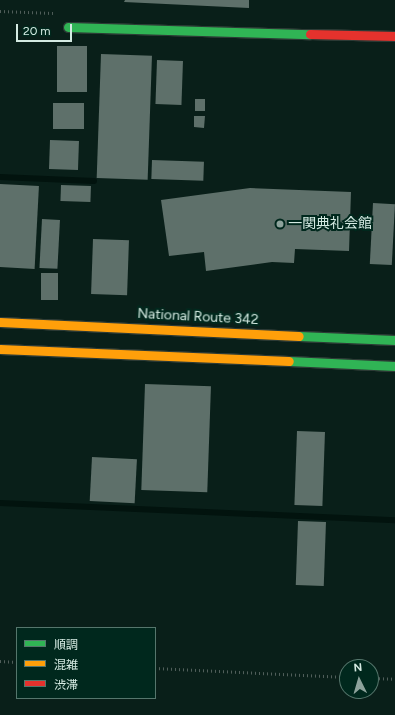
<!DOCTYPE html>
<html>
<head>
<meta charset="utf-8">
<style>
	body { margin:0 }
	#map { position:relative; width:395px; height:715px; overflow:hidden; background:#091f19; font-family:Figtree,"Noto Sans JP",sans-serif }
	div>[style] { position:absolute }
	.stream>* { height:5.5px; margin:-2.75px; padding:0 2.75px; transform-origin:2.75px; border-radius:2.75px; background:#02130e }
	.building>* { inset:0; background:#5e706a; transform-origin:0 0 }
	.path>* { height:2.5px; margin-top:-1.25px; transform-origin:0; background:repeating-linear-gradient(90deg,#505e5a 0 1px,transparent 0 4px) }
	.roads { filter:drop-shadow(1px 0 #2c3a35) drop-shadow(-1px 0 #2c3a35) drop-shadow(0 1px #2c3a35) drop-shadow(0 -1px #2c3a35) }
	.fast>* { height:9px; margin:-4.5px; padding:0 4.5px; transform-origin:4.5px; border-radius:4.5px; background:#30b455 }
	.slow>* { height:9px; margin:-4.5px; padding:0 4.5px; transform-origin:4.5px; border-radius:4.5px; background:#ff9f0a }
	.jam>* { height:9px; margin:-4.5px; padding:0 4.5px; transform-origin:4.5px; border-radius:4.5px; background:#e5322d }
	.dots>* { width:11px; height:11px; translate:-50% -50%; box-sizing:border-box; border:2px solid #00281d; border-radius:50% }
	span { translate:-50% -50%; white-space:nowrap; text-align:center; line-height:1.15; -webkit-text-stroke:4px #00281d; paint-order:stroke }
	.poi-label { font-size:14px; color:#d4eae2 }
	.left { translate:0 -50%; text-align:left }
	.street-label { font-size:14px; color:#d4eae2 }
	.legend { position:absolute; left:16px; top:627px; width:140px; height:72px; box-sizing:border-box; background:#00281d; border:1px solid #55766c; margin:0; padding:5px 7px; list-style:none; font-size:12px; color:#d4eae2 }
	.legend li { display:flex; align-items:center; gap:8px; height:20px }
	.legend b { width:20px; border:1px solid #55766c }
	.north { position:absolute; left:339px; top:659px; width:40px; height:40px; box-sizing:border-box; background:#00281d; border:1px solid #55766c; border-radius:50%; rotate:355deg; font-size:11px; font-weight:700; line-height:16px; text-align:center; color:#d4eae2 }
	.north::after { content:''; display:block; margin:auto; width:14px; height:18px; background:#8da39c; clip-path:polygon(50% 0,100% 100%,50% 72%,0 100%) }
	.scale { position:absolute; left:16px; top:24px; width:56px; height:18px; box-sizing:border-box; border:2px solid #d4eae2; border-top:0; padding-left:5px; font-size:12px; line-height:14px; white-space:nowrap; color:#d4eae2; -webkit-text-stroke:3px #00281d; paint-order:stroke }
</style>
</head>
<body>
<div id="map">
	<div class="stream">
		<i style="left:0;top:177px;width:94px;rotate:2.4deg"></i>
		<i style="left:0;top:503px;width:395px;rotate:2.5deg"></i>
	</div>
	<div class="building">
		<i style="clip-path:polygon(125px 0,249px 0,249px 8px,124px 2px)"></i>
		<i style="left:57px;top:46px;width:30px;height:46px"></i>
		<i style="left:101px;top:54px;width:51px;height:124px;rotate:2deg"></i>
		<i style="left:157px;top:60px;width:26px;height:44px;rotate:2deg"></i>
		<i style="left:195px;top:99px;width:10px;height:12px"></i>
		<i style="left:53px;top:103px;width:31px;height:26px"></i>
		<i style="clip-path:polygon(194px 116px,205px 116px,204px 128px,194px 127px)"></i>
		<i style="left:50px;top:140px;width:29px;height:29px;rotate:2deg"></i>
		<i style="left:152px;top:160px;width:52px;height:19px;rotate:2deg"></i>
		<i style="left:0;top:184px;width:39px;height:83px;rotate:3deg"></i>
		<i style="left:61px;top:185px;width:30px;height:16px;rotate:2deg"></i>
		<i style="clip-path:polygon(250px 188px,351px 192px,349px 251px,295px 249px,294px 263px,272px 262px,206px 271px,204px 252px,169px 256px,161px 200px)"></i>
		<i style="left:373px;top:203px;width:22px;height:61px;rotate:3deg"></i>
		<i style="left:42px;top:219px;width:18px;height:49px;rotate:3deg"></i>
		<i style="left:93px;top:239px;width:36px;height:55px;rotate:2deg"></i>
		<i style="left:41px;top:273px;width:17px;height:27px"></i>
		<i style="left:145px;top:384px;width:66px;height:106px;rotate:2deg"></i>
		<i style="left:297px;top:431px;width:28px;height:74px;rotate:2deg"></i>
		<i style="left:92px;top:457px;width:45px;height:44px;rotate:3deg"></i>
		<i style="left:298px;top:521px;width:28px;height:64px;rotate:2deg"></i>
	</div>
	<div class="path">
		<i style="left:0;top:11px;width:53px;rotate:2.2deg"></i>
		<i style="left:0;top:661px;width:17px;rotate:3deg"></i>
		<i style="left:155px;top:668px;width:192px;rotate:2.7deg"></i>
		<i style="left:371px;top:678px;width:24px;rotate:2deg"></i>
	</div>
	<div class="roads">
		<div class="fast">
			<i style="left:68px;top:27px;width:242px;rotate:1.7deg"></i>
			<i style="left:299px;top:336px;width:96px;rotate:2.4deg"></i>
			<i style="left:289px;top:361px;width:106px;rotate:2.7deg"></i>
		</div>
		<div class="slow">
			<i style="left:0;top:322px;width:299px;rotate:2.7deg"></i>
			<i style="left:0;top:349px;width:289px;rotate:2.4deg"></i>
		</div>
		<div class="jam">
			<i style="left:310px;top:34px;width:85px;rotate:1.3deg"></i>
		</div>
	</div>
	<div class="dots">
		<i style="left:280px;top:224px;background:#8da39c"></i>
	</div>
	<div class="poi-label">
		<span class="left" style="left:288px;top:224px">一関典礼会館</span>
	</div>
	<div class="street-label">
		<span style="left:198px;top:317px;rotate:3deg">National Route 342</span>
	</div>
	<ul class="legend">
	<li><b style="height:5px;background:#30b455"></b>順調</li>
	<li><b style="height:5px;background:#ff9f0a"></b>混雑</li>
	<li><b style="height:5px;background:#e5322d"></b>渋滞</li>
	</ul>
	<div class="north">N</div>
	<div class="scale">20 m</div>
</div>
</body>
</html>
